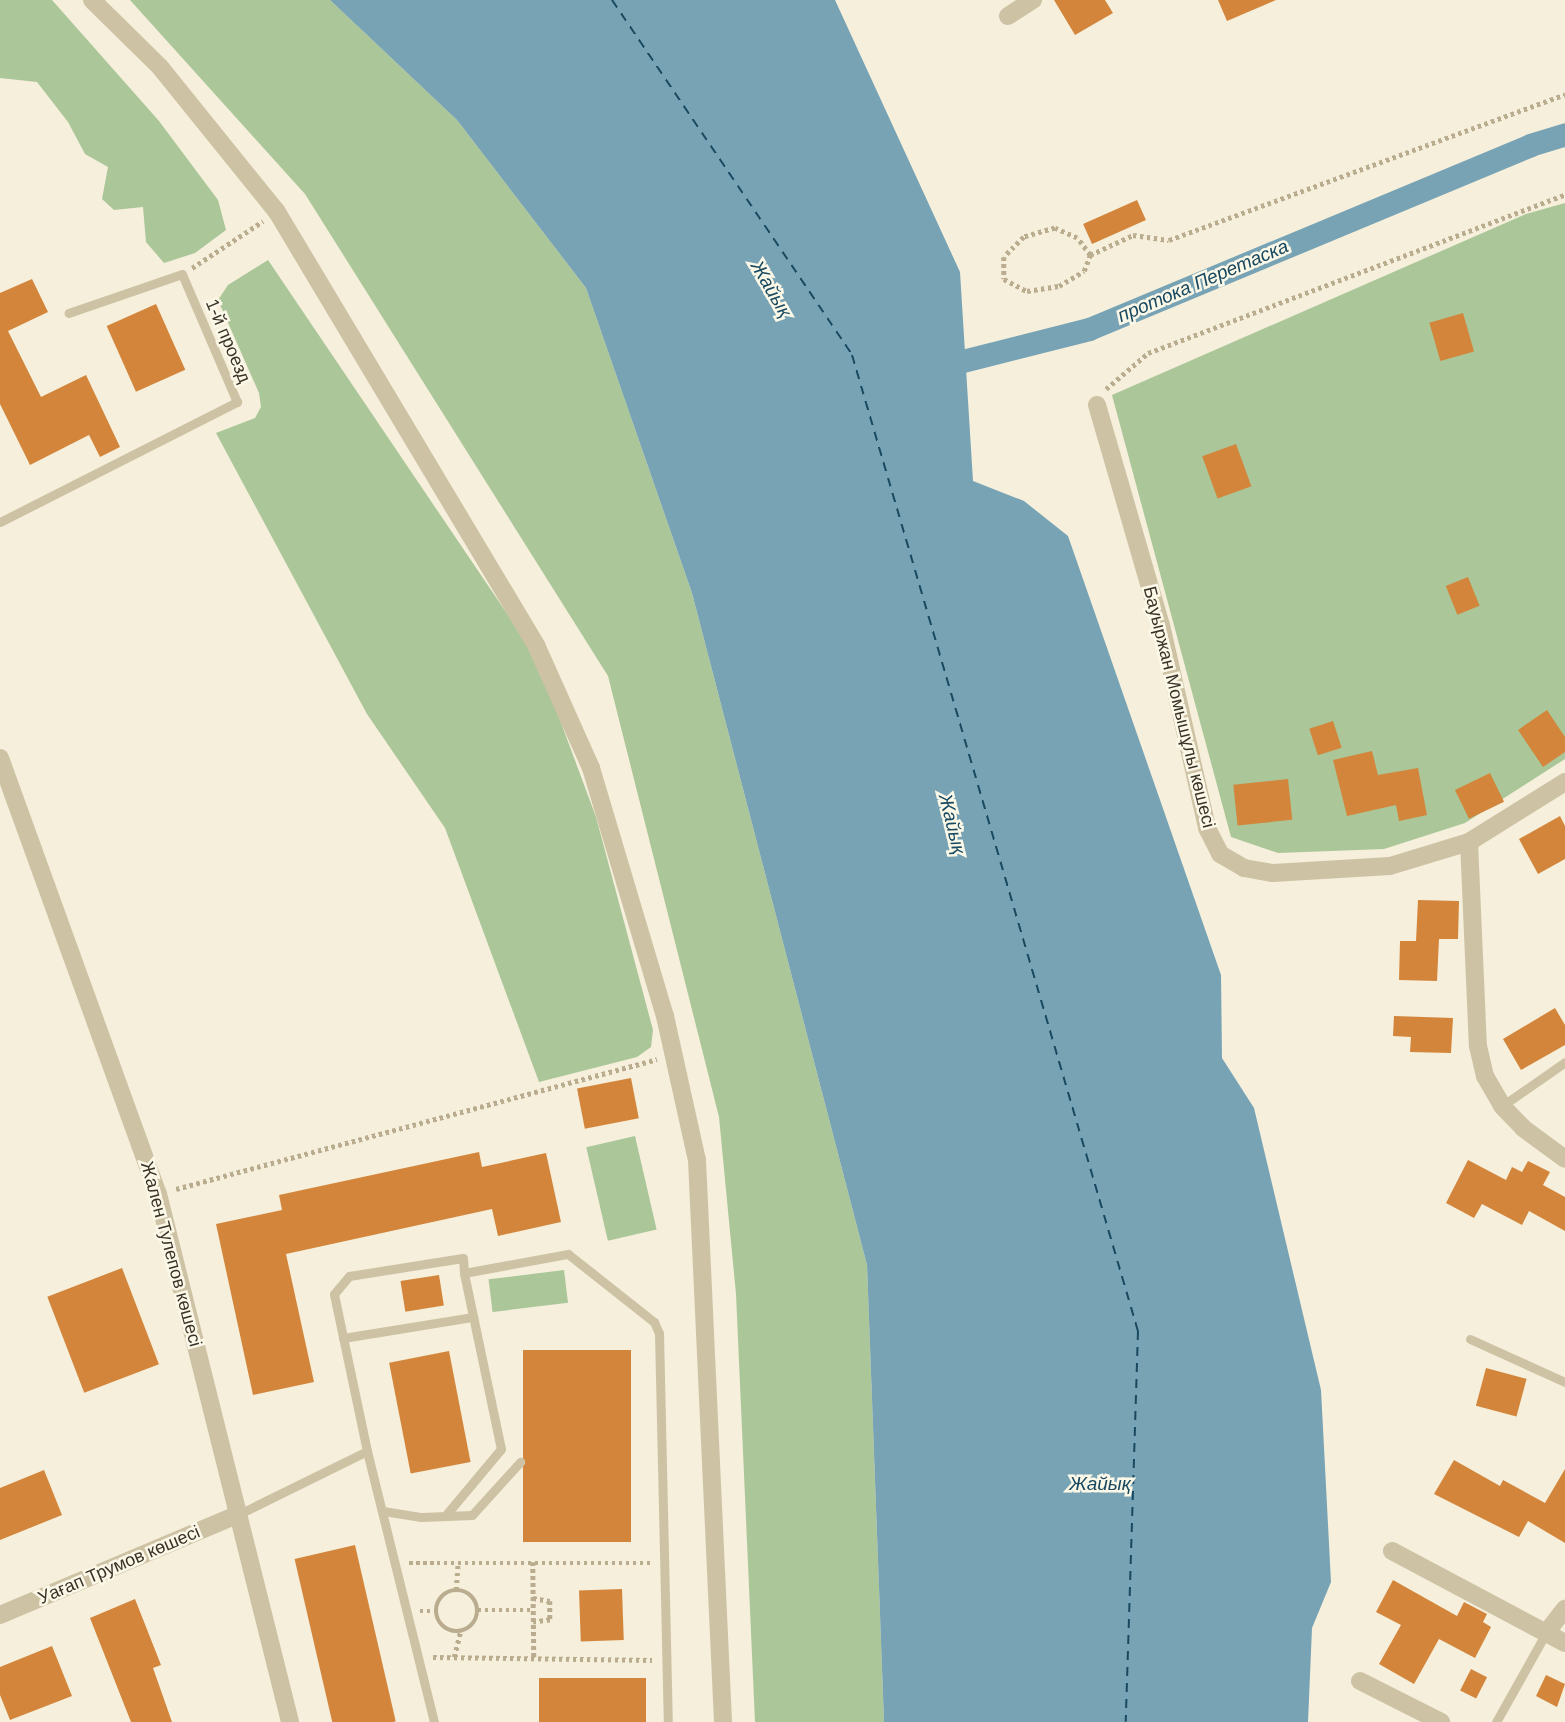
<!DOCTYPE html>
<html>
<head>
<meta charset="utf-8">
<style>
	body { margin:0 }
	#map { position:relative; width:1565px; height:1722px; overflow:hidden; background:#f5efdb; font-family:Helvetica,sans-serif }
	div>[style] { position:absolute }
	.green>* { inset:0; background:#abc699; transform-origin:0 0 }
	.water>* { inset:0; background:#77a3b5 }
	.canal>* { height:23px; margin:-11.5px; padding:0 11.5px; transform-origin:11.5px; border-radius:11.5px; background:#77a3b5 }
	.ferry>* { height:2px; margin-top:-1px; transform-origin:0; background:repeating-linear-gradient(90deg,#184960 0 9px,transparent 0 16px) }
	.building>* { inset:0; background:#d3863b; transform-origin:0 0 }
	.path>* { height:4.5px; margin-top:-2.25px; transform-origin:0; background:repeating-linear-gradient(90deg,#baad8f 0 3.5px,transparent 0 7px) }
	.path>.ring { margin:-2.25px; padding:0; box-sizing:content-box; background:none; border:4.5px solid #baad8f; border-radius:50% }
	.lane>* { height:9px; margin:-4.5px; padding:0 4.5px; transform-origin:4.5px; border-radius:4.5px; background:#cec2a5 }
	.street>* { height:18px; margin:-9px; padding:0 9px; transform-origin:9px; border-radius:9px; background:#cec2a5 }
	span { translate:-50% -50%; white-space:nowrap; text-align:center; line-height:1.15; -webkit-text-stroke:5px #fcf8e8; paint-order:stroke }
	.street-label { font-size:18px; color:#393227 }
	.water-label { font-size:19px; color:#184960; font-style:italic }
</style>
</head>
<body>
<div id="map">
	<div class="green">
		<i style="clip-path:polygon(0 0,52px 0,159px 121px,218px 200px,226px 230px,195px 253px,164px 263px,146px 242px,143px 207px,114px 210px,102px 199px,108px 167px,85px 154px,68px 122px,37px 82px,0 78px)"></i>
		<i style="clip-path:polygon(130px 0,330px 0,457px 120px,586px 288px,692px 593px,867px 1265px,884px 1722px,755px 1722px,736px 1294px,719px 1117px,608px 676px,305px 194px)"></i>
		<i style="clip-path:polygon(1565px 203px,1565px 759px,1465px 823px,1384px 849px,1278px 853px,1231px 837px,1112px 395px,1526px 214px)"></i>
		<i style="clip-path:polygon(268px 260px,537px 658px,596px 817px,653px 1030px,651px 1047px,637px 1057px,539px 1082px,445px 828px,367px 714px,216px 433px,255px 418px,261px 407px,259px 393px,218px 300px,228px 285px)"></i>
		<i style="left:635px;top:1136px;width:96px;height:50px;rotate:77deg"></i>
		<i style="left:564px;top:1270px;width:33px;height:76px;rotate:83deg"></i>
	</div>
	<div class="water">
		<i style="clip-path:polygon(330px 0,835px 0,960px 272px,973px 481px,1024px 501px,1068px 536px,1221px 975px,1222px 1058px,1254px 1108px,1321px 1390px,1331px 1582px,1312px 1628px,1308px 1722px,884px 1722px,867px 1265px,692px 593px,586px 288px,457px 120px)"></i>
	</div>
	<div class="canal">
		<i style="left:935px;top:368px;width:159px;rotate:-14.2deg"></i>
		<i style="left:1089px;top:329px;width:478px;rotate:-22.6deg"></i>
		<i style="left:1530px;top:145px;width:37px;rotate:-17deg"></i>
	</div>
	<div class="ferry">
		<i style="left:612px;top:0;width:429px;rotate:55.9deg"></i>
		<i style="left:852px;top:355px;width:1017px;rotate:73.67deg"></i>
		<i style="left:1138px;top:1331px;width:391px;rotate:91.8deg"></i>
	</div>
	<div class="building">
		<i style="clip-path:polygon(1054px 0,1105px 0,1113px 13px,1075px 35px)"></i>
		<i style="clip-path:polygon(1218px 0,1276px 0,1227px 21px)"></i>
		<i style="left:1137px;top:200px;width:22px;height:59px;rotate:66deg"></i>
		<i style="clip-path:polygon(32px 279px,48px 312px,8px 331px,41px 397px,86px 375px,120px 447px,100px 457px,89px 435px,30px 465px,0 404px,0 293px)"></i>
		<i style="left:156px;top:304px;width:72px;height:54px;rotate:66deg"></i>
		<i style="left:1463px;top:313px;width:40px;height:35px;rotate:74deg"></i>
		<i style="left:1236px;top:444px;width:45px;height:36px;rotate:70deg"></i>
		<i style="left:1468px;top:577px;width:31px;height:24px;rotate:68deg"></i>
		<i style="clip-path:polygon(1547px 710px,1565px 737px,1565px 752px,1543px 767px,1518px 730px)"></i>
		<i style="left:1333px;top:721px;width:28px;height:25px;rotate:72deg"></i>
		<i style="clip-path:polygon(1372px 751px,1378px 775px,1418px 768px,1427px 815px,1399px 821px,1396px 805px,1347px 816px,1333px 760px)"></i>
		<i style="left:1490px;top:773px;width:32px;height:39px;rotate:64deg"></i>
		<i style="left:1288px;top:779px;width:41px;height:55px;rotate:84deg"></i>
		<i style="clip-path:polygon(1560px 816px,1565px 826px,1565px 859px,1538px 874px,1519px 839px)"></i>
		<i style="clip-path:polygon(1418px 900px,1459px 901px,1458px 939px,1439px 939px,1437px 981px,1399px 980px,1400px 941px,1416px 941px)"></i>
		<i style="clip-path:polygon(1555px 1008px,1565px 1025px,1565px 1045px,1521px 1070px,1503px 1039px)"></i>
		<i style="clip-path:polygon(1394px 1016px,1453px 1018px,1451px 1053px,1410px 1052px,1411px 1037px,1393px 1036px)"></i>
		<i style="left:631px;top:1078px;width:41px;height:55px;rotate:79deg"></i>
		<i style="clip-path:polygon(479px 1152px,482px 1167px,546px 1153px,561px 1222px,498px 1236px,492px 1209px,286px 1254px,314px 1382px,253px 1395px,216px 1224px,282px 1210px,279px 1195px)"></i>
		<i style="clip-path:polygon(1468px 1160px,1506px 1180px,1512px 1167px,1522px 1172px,1528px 1161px,1550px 1172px,1543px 1185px,1565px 1197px,1565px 1231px,1529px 1211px,1522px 1225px,1482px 1204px,1474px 1218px,1446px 1203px)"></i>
		<i style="left:122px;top:1268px;width:103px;height:80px;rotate:69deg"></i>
		<i style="left:439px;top:1275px;width:31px;height:39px;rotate:81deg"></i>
		<i style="left:523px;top:1350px;width:108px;height:192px"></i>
		<i style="left:449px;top:1351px;width:113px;height:61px;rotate:79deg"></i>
		<i style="left:1486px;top:1368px;width:42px;height:39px;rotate:15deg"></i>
		<i style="clip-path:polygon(1454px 1460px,1500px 1486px,1503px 1480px,1545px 1503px,1565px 1469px,1565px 1543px,1528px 1521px,1519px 1537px,1434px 1494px)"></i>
		<i style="clip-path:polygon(44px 1470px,62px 1515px,0 1540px,0 1488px)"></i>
		<i style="left:355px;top:1545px;width:181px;height:62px;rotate:77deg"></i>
		<i style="clip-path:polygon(1393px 1580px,1457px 1616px,1464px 1602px,1487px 1614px,1483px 1622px,1491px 1627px,1475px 1658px,1439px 1639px,1414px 1684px,1379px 1664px,1401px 1625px,1376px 1612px)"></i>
		<i style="left:622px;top:1589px;width:51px;height:43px;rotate:88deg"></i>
		<i style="clip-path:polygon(135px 1599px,161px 1665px,153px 1668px,172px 1722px,131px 1722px,90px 1618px)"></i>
		<i style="clip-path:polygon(52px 1646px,72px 1696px,10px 1720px,0 1695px,0 1667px)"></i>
		<i style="left:1471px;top:1669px;width:18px;height:24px;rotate:27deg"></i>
		<i style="clip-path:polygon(1546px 1675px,1565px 1684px,1557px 1707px,1536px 1696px)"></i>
		<i style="left:539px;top:1678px;width:107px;height:44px"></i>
	</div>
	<div class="path">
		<i style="left:1090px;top:255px;width:21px;rotate:-127deg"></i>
		<i style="left:1077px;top:238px;width:24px;rotate:-156deg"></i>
		<i style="left:1055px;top:228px;width:32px;rotate:164deg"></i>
		<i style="left:1024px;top:237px;width:28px;rotate:135deg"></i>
		<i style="left:1004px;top:257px;width:22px;rotate:90deg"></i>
		<i style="left:1004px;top:279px;width:26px;rotate:28deg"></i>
		<i style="left:1027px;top:291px;width:32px;rotate:-9deg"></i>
		<i style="left:1059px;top:286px;width:29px;rotate:-31deg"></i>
		<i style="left:1084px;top:271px;width:17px;rotate:-69deg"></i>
		<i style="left:1090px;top:255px;width:47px;rotate:-24.9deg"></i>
		<i style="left:1133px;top:235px;width:36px;rotate:8deg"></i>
		<i style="left:1169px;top:240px;width:422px;rotate:-20.2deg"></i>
		<i style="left:192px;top:268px;width:85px;rotate:-33.5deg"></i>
		<i style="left:1106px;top:389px;width:55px;rotate:-40.6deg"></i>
		<i style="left:1148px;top:353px;width:446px;rotate:-20.8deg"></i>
		<i style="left:176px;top:1189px;width:498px;rotate:-15.1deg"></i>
		<i style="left:533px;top:1562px;width:96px;rotate:89.4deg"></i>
		<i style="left:409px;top:1563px;width:242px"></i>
		<i class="ring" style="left:436px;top:1590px;width:37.5px;height:37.5px"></i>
		<i style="left:456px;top:1590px;width:27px;rotate:-86deg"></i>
		<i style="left:533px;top:1598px;width:17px;rotate:10deg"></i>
		<i style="left:550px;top:1601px;width:19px;rotate:90deg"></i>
		<i style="left:550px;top:1620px;width:17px;rotate:173deg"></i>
		<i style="left:478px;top:1610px;width:55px"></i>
		<i style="left:420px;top:1611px;width:16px"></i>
		<i style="left:433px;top:1657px;width:219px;rotate:0.8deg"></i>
		<i style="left:454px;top:1657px;width:25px;rotate:-76deg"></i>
	</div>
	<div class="lane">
		<i style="left:0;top:522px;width:266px;rotate:-26.9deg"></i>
		<i style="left:237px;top:402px;width:139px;rotate:-113.3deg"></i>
		<i style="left:182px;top:274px;width:120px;rotate:161deg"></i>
		<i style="left:1502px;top:1106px;width:77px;rotate:-34.9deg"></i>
		<i style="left:343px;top:1338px;width:132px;rotate:-9.2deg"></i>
		<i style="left:1470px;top:1339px;width:104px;rotate:24.4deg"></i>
		<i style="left:383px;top:1511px;width:39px;rotate:9deg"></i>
		<i style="left:422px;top:1517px;width:50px;rotate:-2.3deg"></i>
		<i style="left:472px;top:1515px;width:72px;rotate:-47.8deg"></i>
		<i style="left:237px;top:1515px;width:145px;rotate:-26.2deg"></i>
		<i style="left:445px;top:1516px;width:87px;rotate:-50.1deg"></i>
		<i style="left:501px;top:1449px;width:180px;rotate:-101.9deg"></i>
		<i style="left:434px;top:1722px;width:279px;rotate:-103.9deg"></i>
		<i style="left:367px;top:1451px;width:160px;rotate:-101.9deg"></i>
		<i style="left:334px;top:1294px;width:23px;rotate:-50deg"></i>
		<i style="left:349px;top:1276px;width:115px;rotate:-9deg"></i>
		<i style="left:463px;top:1258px;width:15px;rotate:86deg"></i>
		<i style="left:464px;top:1273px;width:106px;rotate:-10.4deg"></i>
		<i style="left:568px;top:1254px;width:110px;rotate:38.3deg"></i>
		<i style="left:654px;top:1322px;width:12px;rotate:66deg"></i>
		<i style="left:659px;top:1333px;width:389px;rotate:88.7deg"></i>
		<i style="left:1496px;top:1722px;width:102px;rotate:-60.7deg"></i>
	</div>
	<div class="street">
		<i style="left:92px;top:0;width:95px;rotate:44.6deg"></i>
		<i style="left:160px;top:67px;width:186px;rotate:51.1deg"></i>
		<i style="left:277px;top:212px;width:505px;rotate:59.11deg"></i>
		<i style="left:536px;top:645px;width:135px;rotate:65.9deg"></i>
		<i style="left:591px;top:768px;width:259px;rotate:73.4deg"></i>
		<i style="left:665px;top:1016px;width:148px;rotate:77.5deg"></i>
		<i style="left:697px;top:1160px;width:563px;rotate:87.35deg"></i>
		<i style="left:1008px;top:16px;width:30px;rotate:-33deg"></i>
		<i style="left:1097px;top:405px;width:229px;rotate:73.8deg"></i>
		<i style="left:1161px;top:625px;width:208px;rotate:77.2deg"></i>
		<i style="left:1207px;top:828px;width:29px;rotate:63deg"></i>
		<i style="left:1220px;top:854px;width:28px;rotate:30deg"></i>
		<i style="left:1244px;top:868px;width:29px;rotate:10deg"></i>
		<i style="left:1273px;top:873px;width:117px;rotate:-3.4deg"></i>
		<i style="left:1390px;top:866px;width:83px;rotate:-16.9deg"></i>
		<i style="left:1469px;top:842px;width:113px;rotate:-32deg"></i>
		<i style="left:0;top:758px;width:464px;rotate:70.1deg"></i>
		<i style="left:158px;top:1194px;width:544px;rotate:75.96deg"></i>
		<i style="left:1469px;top:842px;width:204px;rotate:87.5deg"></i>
		<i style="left:1478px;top:1046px;width:31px;rotate:77deg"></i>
		<i style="left:1485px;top:1076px;width:34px;rotate:60deg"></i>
		<i style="left:1502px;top:1106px;width:30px;rotate:46deg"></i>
		<i style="left:1523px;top:1128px;width:52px;rotate:36.4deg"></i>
		<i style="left:1392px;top:1551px;width:196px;rotate:28deg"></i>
		<i style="left:0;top:1615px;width:257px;rotate:-22.9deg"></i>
		<i style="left:1546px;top:1633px;width:31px;rotate:-52deg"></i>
		<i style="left:1360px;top:1681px;width:91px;rotate:26.8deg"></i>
	</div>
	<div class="street-label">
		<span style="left:228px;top:341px;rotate:67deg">1-й проезд</span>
		<span style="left:1179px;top:707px;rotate:76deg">Бауыржан Момышұлы көшесі</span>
		<span style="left:171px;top:1254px;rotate:75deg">Жален Тулепов көшесі</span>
		<span style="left:119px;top:1565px;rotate:-23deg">Уағап Трумов көшесі</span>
	</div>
	<div class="water-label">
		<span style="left:1203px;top:281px;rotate:-23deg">протока Перетаска</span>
		<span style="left:771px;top:289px;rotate:60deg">Жайық</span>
		<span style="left:952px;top:824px;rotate:76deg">Жайық</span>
		<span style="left:1100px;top:1484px">Жайық</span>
	</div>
</div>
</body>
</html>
